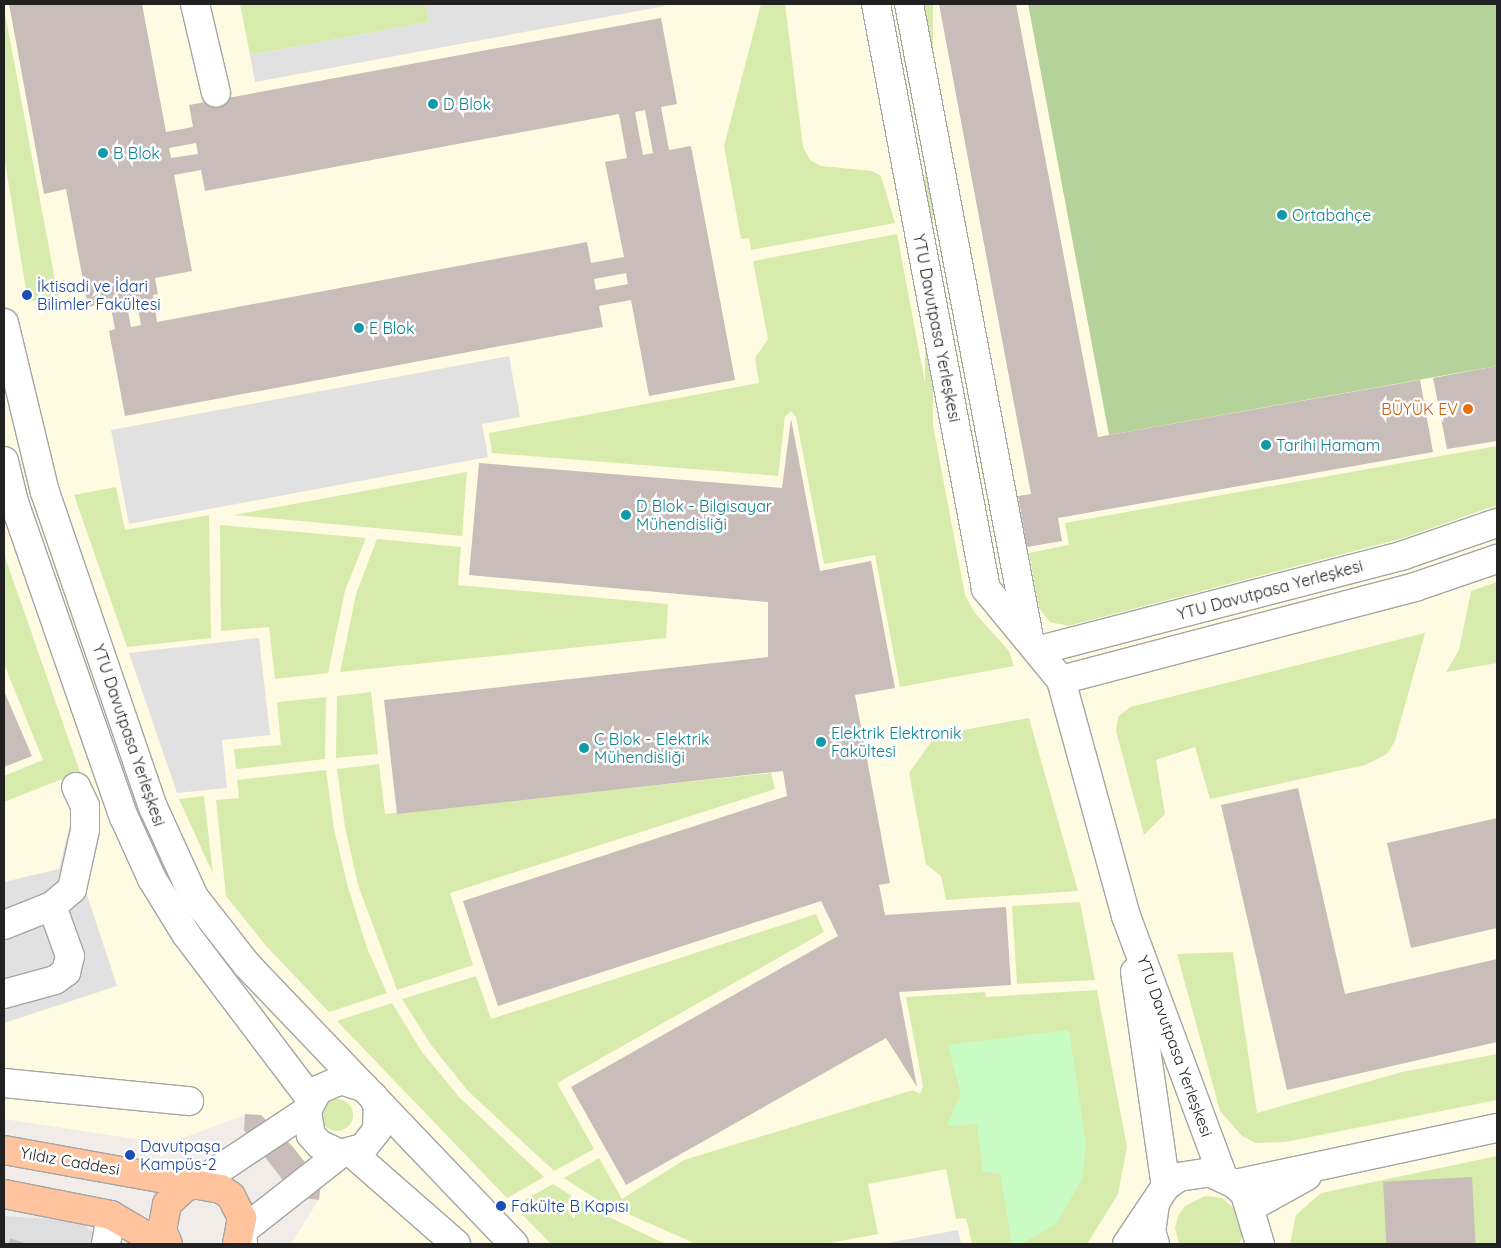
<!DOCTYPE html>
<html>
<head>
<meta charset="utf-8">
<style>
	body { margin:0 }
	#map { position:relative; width:1501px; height:1248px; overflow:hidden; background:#f1ece7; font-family:Quicksand,sans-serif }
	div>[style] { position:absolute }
	.residential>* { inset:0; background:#dfdede }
	.education>* { inset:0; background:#fffae2 }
	.grass>* { inset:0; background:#d7ecac; transform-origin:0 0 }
	.round { border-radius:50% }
	.forest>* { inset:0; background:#b5d29a }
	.park>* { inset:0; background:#c9fcc4 }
	.parking>* { inset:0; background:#e1e1e1 }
	.building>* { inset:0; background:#c9bdba; transform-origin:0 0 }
	.roads { filter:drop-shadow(1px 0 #a5a5a5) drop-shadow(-1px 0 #a5a5a5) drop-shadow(0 1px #a5a5a5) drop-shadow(0 -1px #a5a5a5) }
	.minor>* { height:28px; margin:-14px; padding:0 14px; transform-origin:14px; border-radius:14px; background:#fff }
	.major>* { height:28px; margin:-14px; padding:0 14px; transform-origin:14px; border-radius:14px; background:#ffc49e }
	.dots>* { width:14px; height:14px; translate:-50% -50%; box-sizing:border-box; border:2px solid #fff; border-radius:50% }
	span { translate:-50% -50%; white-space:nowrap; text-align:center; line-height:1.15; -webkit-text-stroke:5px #fff; paint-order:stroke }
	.culture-label { font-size:16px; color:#0d838f }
	.left { translate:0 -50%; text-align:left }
	.transit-label { font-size:16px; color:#164399 }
	.street-label { font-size:16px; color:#212121 }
	.food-label { font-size:16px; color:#c56008 }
	.right { translate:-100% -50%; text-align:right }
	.frame { position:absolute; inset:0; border:5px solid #212121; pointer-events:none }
</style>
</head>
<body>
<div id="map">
	<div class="residential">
		<i style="clip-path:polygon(4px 1216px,80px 1221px,105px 1244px,4px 1244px)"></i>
	</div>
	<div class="education">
		<i style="clip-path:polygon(4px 4px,1497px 4px,1497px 1244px,291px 1244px,319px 1199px,245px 1115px,167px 1144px,4px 1119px)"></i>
	</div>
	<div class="grass">
		<i style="clip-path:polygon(240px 4px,426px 4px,429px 22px,250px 55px)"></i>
		<i style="clip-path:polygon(761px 4px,785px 4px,803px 147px,810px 160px,821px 166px,872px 171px,881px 176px,895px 223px,751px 250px,749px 238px,741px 239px,724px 146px)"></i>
		<i style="left:925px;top:4px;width:8px;height:495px"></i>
		<i style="clip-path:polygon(4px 8px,58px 296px,28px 302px,4px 156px)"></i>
		<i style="clip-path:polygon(897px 234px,965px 595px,975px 613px,1009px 651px,1014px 666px,900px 687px,875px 555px,824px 564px,796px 417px,791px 411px,785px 417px,778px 476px,492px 453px,489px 433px,759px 383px,755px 358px,768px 339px,753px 261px)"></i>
		<i style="clip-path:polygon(1497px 446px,1497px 505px,1400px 539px,1068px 626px,1050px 622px,1039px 608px,1029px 553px,1069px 545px,1065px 523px)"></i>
		<i style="clip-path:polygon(467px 472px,462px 536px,234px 515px)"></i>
		<i style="clip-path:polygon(116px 487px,125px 530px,209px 515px,211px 638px,127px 647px,74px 495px)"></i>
		<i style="clip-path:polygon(220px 525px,366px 538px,345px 591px,328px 673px,275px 679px,269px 627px,221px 631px)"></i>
		<i style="clip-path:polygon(377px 539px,461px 547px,458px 585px,668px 604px,666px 638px,340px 672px,356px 594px)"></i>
		<i style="clip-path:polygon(4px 554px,80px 772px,4px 802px,4px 776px,43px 760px,4px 664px)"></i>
		<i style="clip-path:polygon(1497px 582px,1497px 663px,1446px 672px,1459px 650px,1471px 591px)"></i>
		<i style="clip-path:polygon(1425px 633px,1395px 741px,1387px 754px,1365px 765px,1210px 799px,1195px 747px,1156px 760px,1165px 814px,1144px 835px,1116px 731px,1118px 717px,1130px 707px)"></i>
		<i style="clip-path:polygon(371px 692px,378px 754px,336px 758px,337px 696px)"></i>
		<i style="clip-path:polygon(326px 697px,325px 759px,236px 769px,234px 749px,281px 745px,277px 702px)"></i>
		<i style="clip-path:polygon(1029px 718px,1078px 891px,946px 900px,941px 876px,926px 864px,909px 773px,936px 735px)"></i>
		<i style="clip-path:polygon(379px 764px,385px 814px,771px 773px,775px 789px,450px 893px,473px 965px,397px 990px,358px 885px,345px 827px,337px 769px)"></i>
		<i style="clip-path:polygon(326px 770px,334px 829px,348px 887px,367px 948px,387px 993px,329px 1012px,267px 947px,226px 896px,216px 800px,239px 798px,237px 780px)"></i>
		<i style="clip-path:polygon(204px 796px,213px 874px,179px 799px)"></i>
		<i style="clip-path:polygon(1080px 902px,1095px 980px,1017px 984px,1012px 906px)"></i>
		<i style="clip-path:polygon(816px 914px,824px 932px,557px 1083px,594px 1149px,554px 1171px,468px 1091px,431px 1045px,402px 999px,476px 976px,491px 1019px)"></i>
		<i style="clip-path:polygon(1233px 952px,1257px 1113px,1402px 1072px,1497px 1054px,1497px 1100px,1285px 1142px,1256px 1143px,1242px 1136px,1220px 1111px,1177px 954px)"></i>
		<i style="clip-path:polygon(1097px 990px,1127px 1147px,1118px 1194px,1087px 1244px,972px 1244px,966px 1218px,956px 1219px,946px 1169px,868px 1184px,878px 1234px,824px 1244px,696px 1244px,601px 1202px,564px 1178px,599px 1158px,622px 1199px,684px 1160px,913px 1090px,920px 1094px,923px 1086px,906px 997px,985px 992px,986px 997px)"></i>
		<i style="clip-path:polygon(392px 1003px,422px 1052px,460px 1098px,544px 1177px,507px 1198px,337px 1021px)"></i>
		<i class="round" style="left:321px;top:1099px;width:32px;height:32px"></i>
		<i style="clip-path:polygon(1497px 1156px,1497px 1244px,1290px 1244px,1296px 1215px,1321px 1193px)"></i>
		<i style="clip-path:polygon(553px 1184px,596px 1211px,666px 1244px,551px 1244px,514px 1206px)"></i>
		<i style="clip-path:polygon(1205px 1196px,1222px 1198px,1239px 1213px,1243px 1235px,1239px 1244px,1179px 1244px,1175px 1228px,1178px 1216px,1185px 1206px)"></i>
	</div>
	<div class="forest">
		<i style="clip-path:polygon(1028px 4px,1497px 4px,1497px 366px,1109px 435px)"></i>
	</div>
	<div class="park">
		<i style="clip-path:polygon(1069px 1030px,1086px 1144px,1082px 1179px,1056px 1224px,1021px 1244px,1012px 1244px,1000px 1173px,983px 1172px,977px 1124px,947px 1126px,961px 1094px,948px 1045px)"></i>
	</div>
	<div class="parking">
		<i style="clip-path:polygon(426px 4px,664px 4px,665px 6px,255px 82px,250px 55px,429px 22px)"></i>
		<i style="clip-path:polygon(509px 356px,520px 417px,482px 424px,488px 457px,129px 524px,111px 430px)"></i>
		<i style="clip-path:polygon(259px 638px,270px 735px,222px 740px,227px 788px,177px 793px,129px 653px)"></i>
		<i style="clip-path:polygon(93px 813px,84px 886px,117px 986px,4px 1023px,4px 882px,59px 869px,71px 821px)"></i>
		<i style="clip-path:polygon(958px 1230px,961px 1244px,882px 1244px)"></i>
	</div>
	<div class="building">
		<i style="clip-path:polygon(evenodd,9px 4px,142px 4px,166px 132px,193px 127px,189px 105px,661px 18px,677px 104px,661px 107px,669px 150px,691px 146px,735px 380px,649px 396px,631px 300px,599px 306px,603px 327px,125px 416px,109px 331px,115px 329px,110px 303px,88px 307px,66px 189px,44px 194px,9px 4px,645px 110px,653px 153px,643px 155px,635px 112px,645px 110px,9px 4px,619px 114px,627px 158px,605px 162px,624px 257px,591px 263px,587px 242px,157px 322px,153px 295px,158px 294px,155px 278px,192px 271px,174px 175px,201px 170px,205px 191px,619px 114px,9px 4px,196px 143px,198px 154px,171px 158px,169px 148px,196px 143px,9px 4px,626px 273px,628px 284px,596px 290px,594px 279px,626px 273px,9px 4px,136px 298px,141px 325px,131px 327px,126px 300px,136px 298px)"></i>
		<i style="clip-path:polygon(939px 4px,1016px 4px,1098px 437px,1420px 380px,1433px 452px,1058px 518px,1062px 541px,1027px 547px,1018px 496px,1031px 494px)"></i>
		<i style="clip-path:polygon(1497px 366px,1497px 441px,1447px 449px,1433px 378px)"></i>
		<i style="clip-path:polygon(791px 419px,820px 571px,871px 561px,895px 688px,855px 695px,890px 883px,879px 885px,885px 915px,1006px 907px,1011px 985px,899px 992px,917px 1087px,886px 1038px,626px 1185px,571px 1087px,838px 936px,821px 901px,498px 1006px,463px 901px,787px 796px,783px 771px,397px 814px,384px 700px,768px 657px,768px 602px,469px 575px,479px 463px,782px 488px)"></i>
		<i style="clip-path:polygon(4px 691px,32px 756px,4px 767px)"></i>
		<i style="clip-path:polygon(1298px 788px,1345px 994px,1497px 959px,1497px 1042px,1287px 1090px,1221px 805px)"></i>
		<i style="clip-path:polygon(1497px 818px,1497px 928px,1411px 948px,1387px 843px)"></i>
		<i style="clip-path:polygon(245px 1114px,261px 1115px,293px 1147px,321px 1183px,319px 1200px,304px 1198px,287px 1179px,282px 1179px,244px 1130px)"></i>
		<i style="left:1472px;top:1177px;width:67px;height:89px;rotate:87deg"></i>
		<i style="clip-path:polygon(10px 1238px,27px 1244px,9px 1244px)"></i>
	</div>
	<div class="roads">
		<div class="minor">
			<i style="left:195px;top:4px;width:91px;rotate:76.7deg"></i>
			<i style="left:876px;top:4px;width:595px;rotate:79.35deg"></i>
			<i style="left:986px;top:589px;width:118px;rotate:50.5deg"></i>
			<i style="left:1061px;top:680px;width:245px;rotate:74.6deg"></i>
			<i style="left:1126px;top:916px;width:278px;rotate:69.6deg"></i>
			<i style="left:909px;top:4px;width:645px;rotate:79.28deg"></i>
			<i style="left:4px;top:323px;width:174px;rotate:76.4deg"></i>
			<i style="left:45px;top:492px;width:333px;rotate:71.1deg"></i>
			<i style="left:153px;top:807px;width:99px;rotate:65.5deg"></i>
			<i style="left:194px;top:897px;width:86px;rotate:52.1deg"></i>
			<i style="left:247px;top:965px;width:386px;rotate:46.3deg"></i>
			<i style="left:4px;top:461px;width:42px;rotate:76.3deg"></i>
			<i style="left:14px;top:502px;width:334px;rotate:70.8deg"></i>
			<i style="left:124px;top:817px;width:68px;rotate:65.7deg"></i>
			<i style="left:152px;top:879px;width:65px;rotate:58.3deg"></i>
			<i style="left:186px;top:934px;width:207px;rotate:52.9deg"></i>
			<i style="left:1040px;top:650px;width:376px;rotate:-14.6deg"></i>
			<i style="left:1404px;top:555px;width:98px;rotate:-19deg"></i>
			<i style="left:1061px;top:680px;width:366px;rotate:-14.7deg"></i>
			<i style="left:1415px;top:587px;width:87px;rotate:-18.9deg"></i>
			<i style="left:4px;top:925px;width:52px;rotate:-21.6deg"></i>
			<i style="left:52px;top:906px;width:26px;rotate:-40deg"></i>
			<i style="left:72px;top:889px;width:60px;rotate:-77.6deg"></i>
			<i style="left:85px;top:830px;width:24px;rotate:-90deg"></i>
			<i style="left:85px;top:806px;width:21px;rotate:-115deg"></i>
			<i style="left:1135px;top:972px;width:216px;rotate:81.8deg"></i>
			<i style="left:4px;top:994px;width:53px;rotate:-15.4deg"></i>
			<i style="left:55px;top:980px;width:14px;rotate:-36deg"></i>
			<i style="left:66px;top:972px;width:16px;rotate:-76deg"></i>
			<i style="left:70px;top:956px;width:53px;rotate:-109.8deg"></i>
			<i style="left:4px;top:1083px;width:186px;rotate:5.6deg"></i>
			<i style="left:365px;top:1088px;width:25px;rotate:-162deg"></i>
			<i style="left:341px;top:1080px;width:25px;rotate:157deg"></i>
			<i style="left:318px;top:1090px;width:24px;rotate:118deg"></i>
			<i style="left:307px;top:1111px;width:24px;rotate:81deg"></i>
			<i style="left:311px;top:1135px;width:12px;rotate:48deg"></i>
			<i style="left:319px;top:1144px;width:23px;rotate:25deg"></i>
			<i style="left:340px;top:1154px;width:24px;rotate:-15deg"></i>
			<i style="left:363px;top:1148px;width:23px;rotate:-52deg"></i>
			<i style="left:377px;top:1130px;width:23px;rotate:-88deg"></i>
			<i style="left:378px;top:1107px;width:12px;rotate:-114deg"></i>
			<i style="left:352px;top:1153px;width:138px;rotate:41.2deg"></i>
			<i style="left:197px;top:1184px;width:132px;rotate:-33.6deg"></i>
			<i style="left:1235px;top:1184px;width:268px;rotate:-12.1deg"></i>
			<i style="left:1155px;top:1204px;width:27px;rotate:98deg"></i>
			<i style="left:1151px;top:1231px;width:14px;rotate:73deg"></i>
			<i style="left:1251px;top:1207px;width:64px;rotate:-29deg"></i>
			<i style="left:106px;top:1244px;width:29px;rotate:-80deg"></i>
			<i style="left:243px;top:1244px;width:13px;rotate:-94deg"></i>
			<i style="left:242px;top:1231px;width:125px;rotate:-38.2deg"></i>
			<i style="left:1127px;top:1244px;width:70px;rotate:-56.1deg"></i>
			<i style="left:1166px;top:1186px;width:16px;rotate:-35deg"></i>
			<i style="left:1179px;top:1177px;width:30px;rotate:-9deg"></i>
			<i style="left:1209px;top:1172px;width:29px;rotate:25deg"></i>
			<i style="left:1235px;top:1184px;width:14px;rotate:45deg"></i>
			<i style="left:1245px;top:1194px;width:52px;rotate:73.3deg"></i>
		</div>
		<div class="major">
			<i style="left:4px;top:1150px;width:220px;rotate:10.2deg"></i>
			<i style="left:221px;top:1189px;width:12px;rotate:35deg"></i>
			<i style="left:231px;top:1196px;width:25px;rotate:63deg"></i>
			<i style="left:242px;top:1218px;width:26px;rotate:101deg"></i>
			<i style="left:4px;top:1194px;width:109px;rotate:11.1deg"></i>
			<i style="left:111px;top:1215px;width:57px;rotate:30.6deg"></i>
			<i style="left:168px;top:1244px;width:15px;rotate:-113deg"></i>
			<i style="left:162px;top:1230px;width:26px;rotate:-79deg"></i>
			<i style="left:167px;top:1204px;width:25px;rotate:-43deg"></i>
			<i style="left:185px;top:1187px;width:12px;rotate:-14deg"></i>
		</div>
	</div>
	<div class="dots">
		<i style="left:433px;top:104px;background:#0f9aa8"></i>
		<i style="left:103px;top:153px;background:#0f9aa8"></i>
		<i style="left:1282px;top:215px;background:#0f9aa8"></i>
		<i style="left:27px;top:295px;background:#1a4fb4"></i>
		<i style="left:359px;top:328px;background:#0f9aa8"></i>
		<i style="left:1468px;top:409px;background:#e8710a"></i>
		<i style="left:1266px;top:445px;background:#0f9aa8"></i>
		<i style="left:626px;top:515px;background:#0f9aa8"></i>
		<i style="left:821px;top:742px;background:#0f9aa8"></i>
		<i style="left:584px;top:748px;background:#0f9aa8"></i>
		<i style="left:130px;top:1155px;background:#1a4fb4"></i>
		<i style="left:501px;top:1206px;background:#1a4fb4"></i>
	</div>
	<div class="culture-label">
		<span class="left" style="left:443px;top:104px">D Blok</span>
		<span class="left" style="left:113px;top:153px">B Blok</span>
		<span class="left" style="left:1292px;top:215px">Ortabahçe</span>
		<span class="left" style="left:369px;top:328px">E Blok</span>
		<span class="left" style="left:1276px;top:445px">Tarihi Hamam</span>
		<span class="left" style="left:636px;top:515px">D Blok - Bilgisayar<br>Mühendisliği</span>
		<span class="left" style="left:831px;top:742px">Elektrik Elektronik<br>Fakültesi</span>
		<span class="left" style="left:594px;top:748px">C Blok - Elektrik<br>Mühendisliği</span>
	</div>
	<div class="transit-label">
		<span class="left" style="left:37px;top:295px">İktisadi ve İdari<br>Bilimler Fakültesi</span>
		<span class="left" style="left:140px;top:1155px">Davutpaşa<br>Kampüs-2</span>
		<span class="left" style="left:511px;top:1206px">Fakülte B Kapısı</span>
	</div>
	<div class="street-label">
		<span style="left:937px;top:328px;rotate:79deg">YTU Davutpasa Yerleşkesi</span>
		<span style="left:1270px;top:590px;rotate:-15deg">YTU Davutpasa Yerleşkesi</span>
		<span style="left:129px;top:735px;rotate:71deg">YTU Davutpasa Yerleşkesi</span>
		<span style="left:1175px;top:1046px;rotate:70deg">YTU Davutpasa Yerleşkesi</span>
		<span style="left:70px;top:1161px;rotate:10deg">Yıldız Caddesi</span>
	</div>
	<div class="food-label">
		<span class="right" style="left:1458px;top:409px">BÜYÜK EV</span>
	</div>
	<div class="frame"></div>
</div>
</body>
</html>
